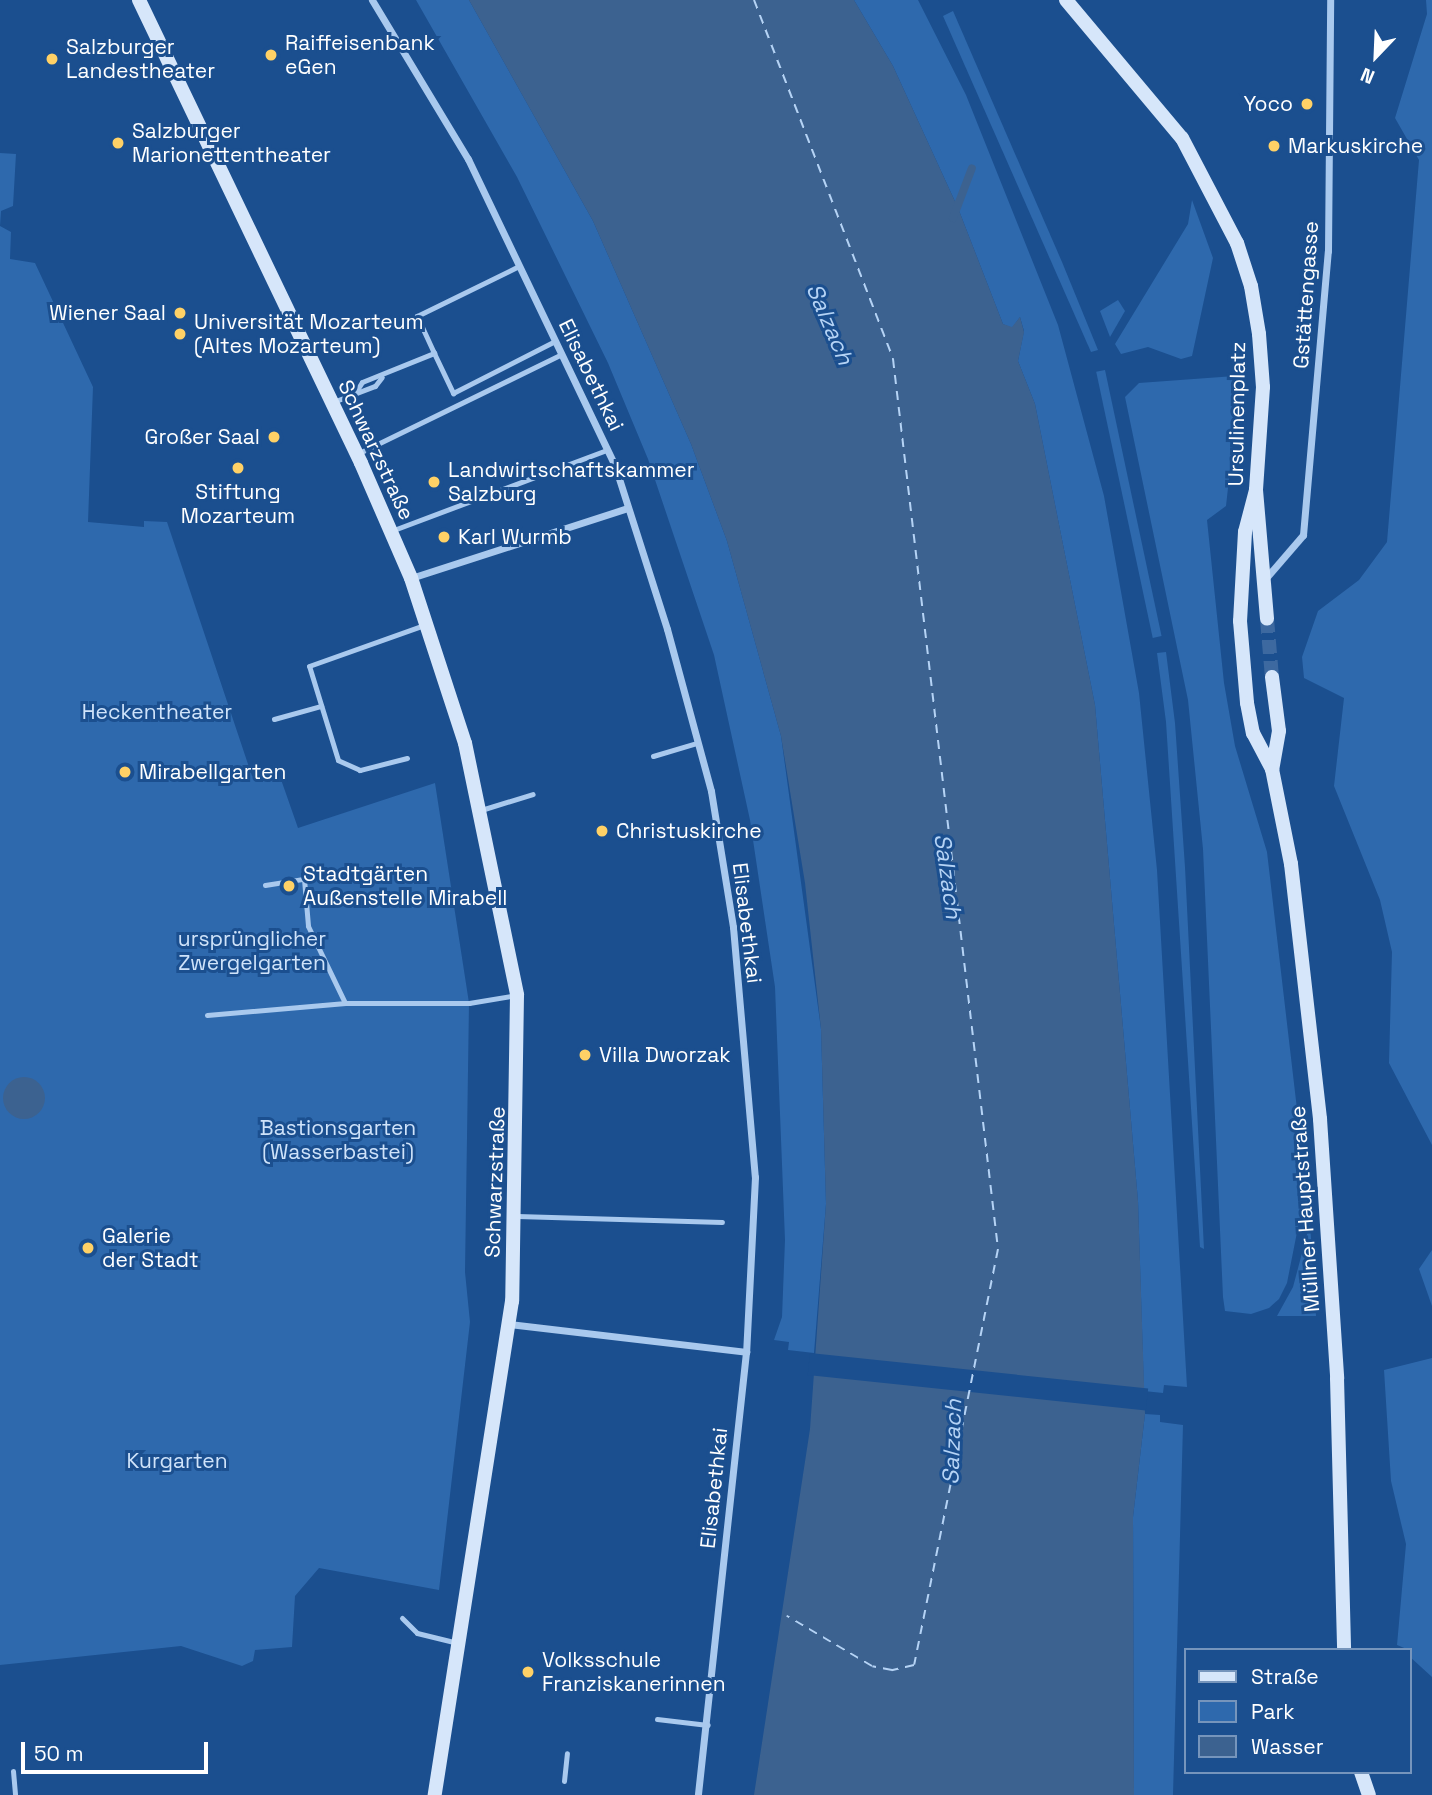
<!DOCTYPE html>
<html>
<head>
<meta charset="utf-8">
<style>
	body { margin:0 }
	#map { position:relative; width:1432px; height:1795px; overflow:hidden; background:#1b4f8f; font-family:"Space Grotesk",sans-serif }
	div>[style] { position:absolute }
	.green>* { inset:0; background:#2e69ad; transform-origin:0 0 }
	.water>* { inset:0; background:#3c6290 }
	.round { border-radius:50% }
	.pier>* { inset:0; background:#1b4f8f; transform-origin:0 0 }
	.stream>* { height:8px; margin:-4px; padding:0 4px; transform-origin:4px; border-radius:4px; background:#3c6290 }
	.ferry>* { height:2px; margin-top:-1px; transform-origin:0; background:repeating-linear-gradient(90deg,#b5d3f5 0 9px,transparent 0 16px) }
	.secondary-tunnel>* { height:14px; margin-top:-7px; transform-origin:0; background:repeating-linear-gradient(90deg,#3d69a0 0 14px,transparent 0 21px) }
	.lane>* { height:5px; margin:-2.5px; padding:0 2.5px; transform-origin:2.5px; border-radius:2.5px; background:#a9c9ee }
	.street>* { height:7px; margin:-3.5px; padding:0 3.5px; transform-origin:3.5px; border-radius:3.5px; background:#a9c9ee }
	.secondary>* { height:14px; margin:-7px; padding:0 7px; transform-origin:7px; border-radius:7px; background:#d6e6fa }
	.dots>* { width:19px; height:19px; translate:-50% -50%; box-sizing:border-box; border:4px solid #1b4f8f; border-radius:50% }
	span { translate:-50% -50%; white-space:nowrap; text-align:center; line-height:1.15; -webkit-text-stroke:6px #1b4f8f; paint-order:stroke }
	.poi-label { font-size:21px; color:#fff }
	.left { translate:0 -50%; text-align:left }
	.right { translate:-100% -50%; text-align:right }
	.street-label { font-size:21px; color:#fff }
	.park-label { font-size:21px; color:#cfe3fa }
	.water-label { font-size:23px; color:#b5d3f5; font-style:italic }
	.legend { position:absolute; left:1184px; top:1648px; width:228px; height:126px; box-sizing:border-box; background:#1b4f8f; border:2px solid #7695bc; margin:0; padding:9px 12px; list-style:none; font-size:21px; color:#fff }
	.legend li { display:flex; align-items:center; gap:14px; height:35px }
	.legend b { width:35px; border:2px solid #7695bc }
	.north { position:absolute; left:1341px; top:21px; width:70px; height:70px; -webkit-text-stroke:5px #1b4f8f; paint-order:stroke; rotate:203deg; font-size:19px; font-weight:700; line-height:28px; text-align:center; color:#fff }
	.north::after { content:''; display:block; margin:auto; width:24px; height:32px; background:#fff; clip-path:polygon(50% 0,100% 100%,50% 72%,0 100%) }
	.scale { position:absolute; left:21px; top:1742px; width:187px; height:32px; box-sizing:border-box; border:4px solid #fff; border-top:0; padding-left:9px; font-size:21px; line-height:24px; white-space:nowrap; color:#fff; -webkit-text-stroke:5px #1b4f8f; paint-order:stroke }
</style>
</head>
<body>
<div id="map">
	<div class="green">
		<i style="clip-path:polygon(416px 0,469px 0,593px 221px,691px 444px,727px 541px,781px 736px,821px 1029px,826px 1204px,814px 1353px,788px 1350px,789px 1342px,774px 1340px,782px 1317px,785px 1240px,775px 987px,750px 820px,714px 655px,648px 459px,608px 363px,517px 177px)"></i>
		<i style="clip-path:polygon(854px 0,918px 0,966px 95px,1058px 325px,1104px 496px,1139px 693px,1157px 870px,1187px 1387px,1164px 1385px,1163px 1393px,1144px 1391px,1138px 1201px,1095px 705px,1035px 404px,1018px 361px,1024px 331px,1020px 317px,1012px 328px,1003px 324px,958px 208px,893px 66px)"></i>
		<i style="clip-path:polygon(1426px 0,1432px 0,1432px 1145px,1389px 1063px,1392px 952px,1380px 900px,1334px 786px,1344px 698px,1304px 678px,1302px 657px,1318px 611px,1359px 580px,1387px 542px,1419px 160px,1395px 118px,1427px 14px)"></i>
		<i style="clip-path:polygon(953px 11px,1062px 262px,1098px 350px,1091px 352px,943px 16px)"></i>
		<i style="clip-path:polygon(0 153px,16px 154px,13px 206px,1px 211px,0 226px)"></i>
		<i style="clip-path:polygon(1192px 200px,1213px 258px,1192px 356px,1181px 359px,1148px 347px,1121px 354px,1115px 344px,1188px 224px)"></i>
		<i style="clip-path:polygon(0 226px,11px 232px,10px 259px,35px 263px,93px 387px,88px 522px,144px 527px,144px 521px,167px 522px,252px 776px,277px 768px,298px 828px,435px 783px,469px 1003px,465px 1272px,470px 1322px,439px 1590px,319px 1568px,295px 1596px,292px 1647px,255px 1650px,253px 1661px,242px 1666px,181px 1646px,0 1665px)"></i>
		<i style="clip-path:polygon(1118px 300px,1125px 311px,1110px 337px,1100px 311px)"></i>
		<i style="left:1105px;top:370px;width:272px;height:9px;rotate:78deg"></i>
		<i style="clip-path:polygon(1235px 376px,1236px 416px,1226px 506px,1207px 520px,1224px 683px,1235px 746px,1267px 852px,1309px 1212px,1300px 1217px,1287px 1283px,1279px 1299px,1269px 1308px,1251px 1314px,1225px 1311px,1223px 1297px,1203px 849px,1188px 700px,1125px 397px,1139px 383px)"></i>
		<i style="clip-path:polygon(1166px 652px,1175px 723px,1185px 867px,1204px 1249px,1200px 1247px,1166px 722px,1157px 653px)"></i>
		<i style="clip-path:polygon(1310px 1223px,1316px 1316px,1277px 1316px,1293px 1287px)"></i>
		<i style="clip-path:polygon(1432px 1250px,1432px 1306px,1419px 1269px)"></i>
		<i style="clip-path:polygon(1432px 1358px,1432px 1677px,1409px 1656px,1409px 1650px,1397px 1645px,1406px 1544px,1391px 1481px,1384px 1370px)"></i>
		<i style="clip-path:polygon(1145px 1414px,1160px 1415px,1160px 1422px,1183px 1425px,1173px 1795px,1134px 1795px,1133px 1517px)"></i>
	</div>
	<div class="water">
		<i style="clip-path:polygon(469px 0,854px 0,893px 66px,958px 208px,1003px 324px,1012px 327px,1020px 317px,1024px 332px,1018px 361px,1035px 404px,1095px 705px,1138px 1201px,1145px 1414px,1133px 1517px,1134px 1795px,754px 1795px,810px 1429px,826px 1204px,821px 1029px,805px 883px,781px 736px,727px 541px,691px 444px,593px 221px)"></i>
		<i class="round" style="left:3px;top:1077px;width:42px;height:42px"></i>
	</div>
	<div class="pier">
		<i style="left:810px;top:1353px;width:340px;height:22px;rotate:6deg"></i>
	</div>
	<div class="stream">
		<i style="left:953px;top:218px;width:53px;rotate:-69.2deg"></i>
	</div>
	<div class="ferry">
		<i style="left:754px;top:0;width:385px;rotate:68.8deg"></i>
		<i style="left:893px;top:359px;width:896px;rotate:83.27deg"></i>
		<i style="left:998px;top:1249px;width:424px;rotate:101.4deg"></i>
		<i style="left:914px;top:1665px;width:23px;rotate:167deg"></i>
		<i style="left:892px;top:1670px;width:20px;rotate:-169deg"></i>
		<i style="left:872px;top:1666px;width:99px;rotate:-149.5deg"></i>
	</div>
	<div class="secondary-tunnel">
		<i style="left:1267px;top:619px;width:58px;rotate:85.1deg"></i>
	</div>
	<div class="lane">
		<i style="left:433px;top:351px;width:47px;rotate:64.5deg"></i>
		<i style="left:453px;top:393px;width:114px;rotate:-27deg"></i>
		<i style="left:357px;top:390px;width:9px;rotate:-58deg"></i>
		<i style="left:362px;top:382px;width:78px;rotate:-21.9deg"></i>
		<i style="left:434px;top:353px;width:41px;rotate:-114.7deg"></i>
		<i style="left:417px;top:316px;width:114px;rotate:-26.1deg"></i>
		<i style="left:333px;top:402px;width:45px;rotate:-20.9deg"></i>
		<i style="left:375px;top:386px;width:11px;rotate:-52deg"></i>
		<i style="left:357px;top:454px;width:228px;rotate:-26deg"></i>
		<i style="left:391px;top:531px;width:231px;rotate:-20.6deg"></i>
		<i style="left:274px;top:719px;width:49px;rotate:-15.5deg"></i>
		<i style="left:653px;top:756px;width:46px;rotate:-16.5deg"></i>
		<i style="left:407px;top:758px;width:49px;rotate:165.7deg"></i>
		<i style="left:360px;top:770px;width:24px;rotate:-156deg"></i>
		<i style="left:338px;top:760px;width:98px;rotate:-107.1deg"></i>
		<i style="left:309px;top:666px;width:122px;rotate:-19.6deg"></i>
		<i style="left:481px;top:810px;width:54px;rotate:-17.1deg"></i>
		<i style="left:265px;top:885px;width:39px;rotate:-9deg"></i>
		<i style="left:304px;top:879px;width:47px;rotate:85.1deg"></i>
		<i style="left:308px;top:926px;width:85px;rotate:64.3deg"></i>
		<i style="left:207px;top:1015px;width:139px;rotate:-5deg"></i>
		<i style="left:345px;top:1003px;width:124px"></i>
		<i style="left:469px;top:1003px;width:49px;rotate:-9.5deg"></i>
		<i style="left:517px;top:1216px;width:205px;rotate:1.7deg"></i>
		<i style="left:402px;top:1618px;width:21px;rotate:45deg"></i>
		<i style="left:417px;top:1633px;width:42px;rotate:13.7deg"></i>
		<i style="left:657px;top:1719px;width:51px;rotate:6.7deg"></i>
		<i style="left:13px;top:1771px;width:24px;rotate:85deg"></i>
		<i style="left:564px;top:1781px;width:28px;rotate:-84deg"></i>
	</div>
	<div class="street">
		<i style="left:372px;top:0;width:186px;rotate:58.9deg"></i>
		<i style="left:468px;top:159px;width:340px;rotate:64.4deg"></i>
		<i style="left:615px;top:466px;width:171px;rotate:72.3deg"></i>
		<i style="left:667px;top:629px;width:168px;rotate:74.8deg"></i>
		<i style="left:711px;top:791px;width:138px;rotate:80.8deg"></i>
		<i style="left:733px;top:927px;width:251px;rotate:85deg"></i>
		<i style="left:755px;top:1177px;width:175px;rotate:92.9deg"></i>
		<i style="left:746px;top:1352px;width:446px;rotate:96.2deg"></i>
		<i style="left:411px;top:578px;width:228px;rotate:-17.9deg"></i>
		<i style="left:1265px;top:579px;width:58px;rotate:-49.2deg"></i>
		<i style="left:1303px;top:535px;width:285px;rotate:-85deg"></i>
		<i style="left:1328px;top:251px;width:251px;rotate:-89.5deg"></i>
		<i style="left:509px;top:1324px;width:239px;rotate:6.7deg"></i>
	</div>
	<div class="secondary">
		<i style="left:139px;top:0;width:513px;rotate:64.38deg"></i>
		<i style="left:361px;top:463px;width:125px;rotate:66.5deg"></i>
		<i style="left:411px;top:578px;width:174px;rotate:71.9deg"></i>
		<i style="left:465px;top:743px;width:257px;rotate:78.3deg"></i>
		<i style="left:517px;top:995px;width:306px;rotate:90.9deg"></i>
		<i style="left:512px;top:1301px;width:500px;rotate:98.9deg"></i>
		<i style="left:1066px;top:0;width:180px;rotate:50deg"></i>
		<i style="left:1182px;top:138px;width:119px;rotate:62.4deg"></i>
		<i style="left:1237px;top:243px;width:45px;rotate:72deg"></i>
		<i style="left:1251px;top:286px;width:49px;rotate:80.5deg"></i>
		<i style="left:1259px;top:334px;width:53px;rotate:85.7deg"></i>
		<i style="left:1263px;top:387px;width:103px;rotate:93.9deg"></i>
		<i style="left:1256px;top:490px;width:129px;rotate:85.1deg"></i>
		<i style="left:1256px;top:490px;width:43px;rotate:104.7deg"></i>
		<i style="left:1245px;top:532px;width:89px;rotate:93.2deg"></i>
		<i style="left:1240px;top:621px;width:82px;rotate:85.1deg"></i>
		<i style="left:1247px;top:703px;width:31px;rotate:79deg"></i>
		<i style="left:1253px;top:733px;width:41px;rotate:62.2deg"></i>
		<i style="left:1272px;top:769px;width:97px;rotate:78.7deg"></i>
		<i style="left:1291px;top:864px;width:257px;rotate:83.5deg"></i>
		<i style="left:1320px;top:1119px;width:260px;rotate:86.2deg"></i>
		<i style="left:1337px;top:1378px;width:272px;rotate:88.5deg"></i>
		<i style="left:1272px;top:677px;width:54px;rotate:82.6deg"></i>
		<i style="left:1279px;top:731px;width:39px;rotate:100deg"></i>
		<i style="left:1361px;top:1772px;width:24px;rotate:71deg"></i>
	</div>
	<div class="dots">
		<i style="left:271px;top:55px;background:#ffd166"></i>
		<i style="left:52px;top:59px;background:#ffd166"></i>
		<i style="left:1307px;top:104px;background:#ffd166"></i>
		<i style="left:118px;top:143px;background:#ffd166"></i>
		<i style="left:1274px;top:146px;background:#ffd166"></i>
		<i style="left:180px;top:313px;background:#ffd166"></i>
		<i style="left:180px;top:334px;background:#ffd166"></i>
		<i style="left:274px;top:437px;background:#ffd166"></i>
		<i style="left:238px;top:468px;background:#ffd166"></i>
		<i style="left:434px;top:482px;background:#ffd166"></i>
		<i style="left:444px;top:537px;background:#ffd166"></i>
		<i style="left:125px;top:772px;background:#ffd166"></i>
		<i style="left:602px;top:831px;background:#ffd166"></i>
		<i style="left:289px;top:886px;background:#ffd166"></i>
		<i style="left:585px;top:1055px;background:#ffd166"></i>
		<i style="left:88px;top:1248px;background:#ffd166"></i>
		<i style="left:528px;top:1672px;background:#ffd166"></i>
	</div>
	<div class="poi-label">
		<span class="left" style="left:285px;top:55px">Raiffeisenbank<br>eGen</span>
		<span class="left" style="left:66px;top:59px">Salzburger<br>Landestheater</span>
		<span class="right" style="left:1293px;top:104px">Yoco</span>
		<span class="left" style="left:132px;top:143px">Salzburger<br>Marionettentheater</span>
		<span class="left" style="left:1288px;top:146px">Markuskirche</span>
		<span class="right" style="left:166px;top:313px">Wiener Saal</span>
		<span class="left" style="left:194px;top:334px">Universität Mozarteum<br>(Altes Mozarteum)</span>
		<span class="right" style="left:260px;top:437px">Großer Saal</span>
		<span class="left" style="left:448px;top:482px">Landwirtschaftskammer<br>Salzburg</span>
		<span style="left:238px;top:504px">Stiftung<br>Mozarteum</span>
		<span class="left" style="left:458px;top:537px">Karl Wurmb</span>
		<span class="left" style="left:139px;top:772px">Mirabellgarten</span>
		<span class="left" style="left:616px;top:831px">Christuskirche</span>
		<span class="left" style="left:303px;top:886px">Stadtgärten<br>Außenstelle Mirabell</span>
		<span class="left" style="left:599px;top:1055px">Villa Dworzak</span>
		<span class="left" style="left:102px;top:1248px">Galerie<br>der Stadt</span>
		<span class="left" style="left:542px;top:1672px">Volksschule<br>Franziskanerinnen</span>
	</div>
	<div class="street-label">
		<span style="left:1306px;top:295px;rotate:-86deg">Gstättengasse</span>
		<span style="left:591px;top:375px;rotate:64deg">Elisabethkai</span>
		<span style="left:1237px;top:414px;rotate:-89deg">Ursulinenplatz</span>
		<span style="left:376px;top:450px;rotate:65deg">Schwarzstraße</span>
		<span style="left:747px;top:923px;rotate:83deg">Elisabethkai</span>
		<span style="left:495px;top:1182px;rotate:-88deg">Schwarzstraße</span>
		<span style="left:1305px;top:1209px;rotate:-94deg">Müllner Hauptstraße</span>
		<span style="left:714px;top:1488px;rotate:-84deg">Elisabethkai</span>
	</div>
	<div class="park-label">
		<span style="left:157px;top:712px">Heckentheater</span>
		<span style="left:252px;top:951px">ursprünglicher<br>Zwergelgarten</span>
		<span style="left:338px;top:1140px">Bastionsgarten<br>(Wasserbastei)</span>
		<span style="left:177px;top:1461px">Kurgarten</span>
	</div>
	<div class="water-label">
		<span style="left:830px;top:324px;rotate:67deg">Salzach</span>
		<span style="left:948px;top:876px;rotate:82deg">Salzach</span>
		<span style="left:952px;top:1442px;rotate:-88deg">Salzach</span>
	</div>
	<ul class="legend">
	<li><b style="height:9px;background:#d6e6fa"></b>Straße</li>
	<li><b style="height:19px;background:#2e69ad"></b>Park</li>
	<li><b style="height:19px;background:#3c6290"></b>Wasser</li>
	</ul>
	<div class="north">N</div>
	<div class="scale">50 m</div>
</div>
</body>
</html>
